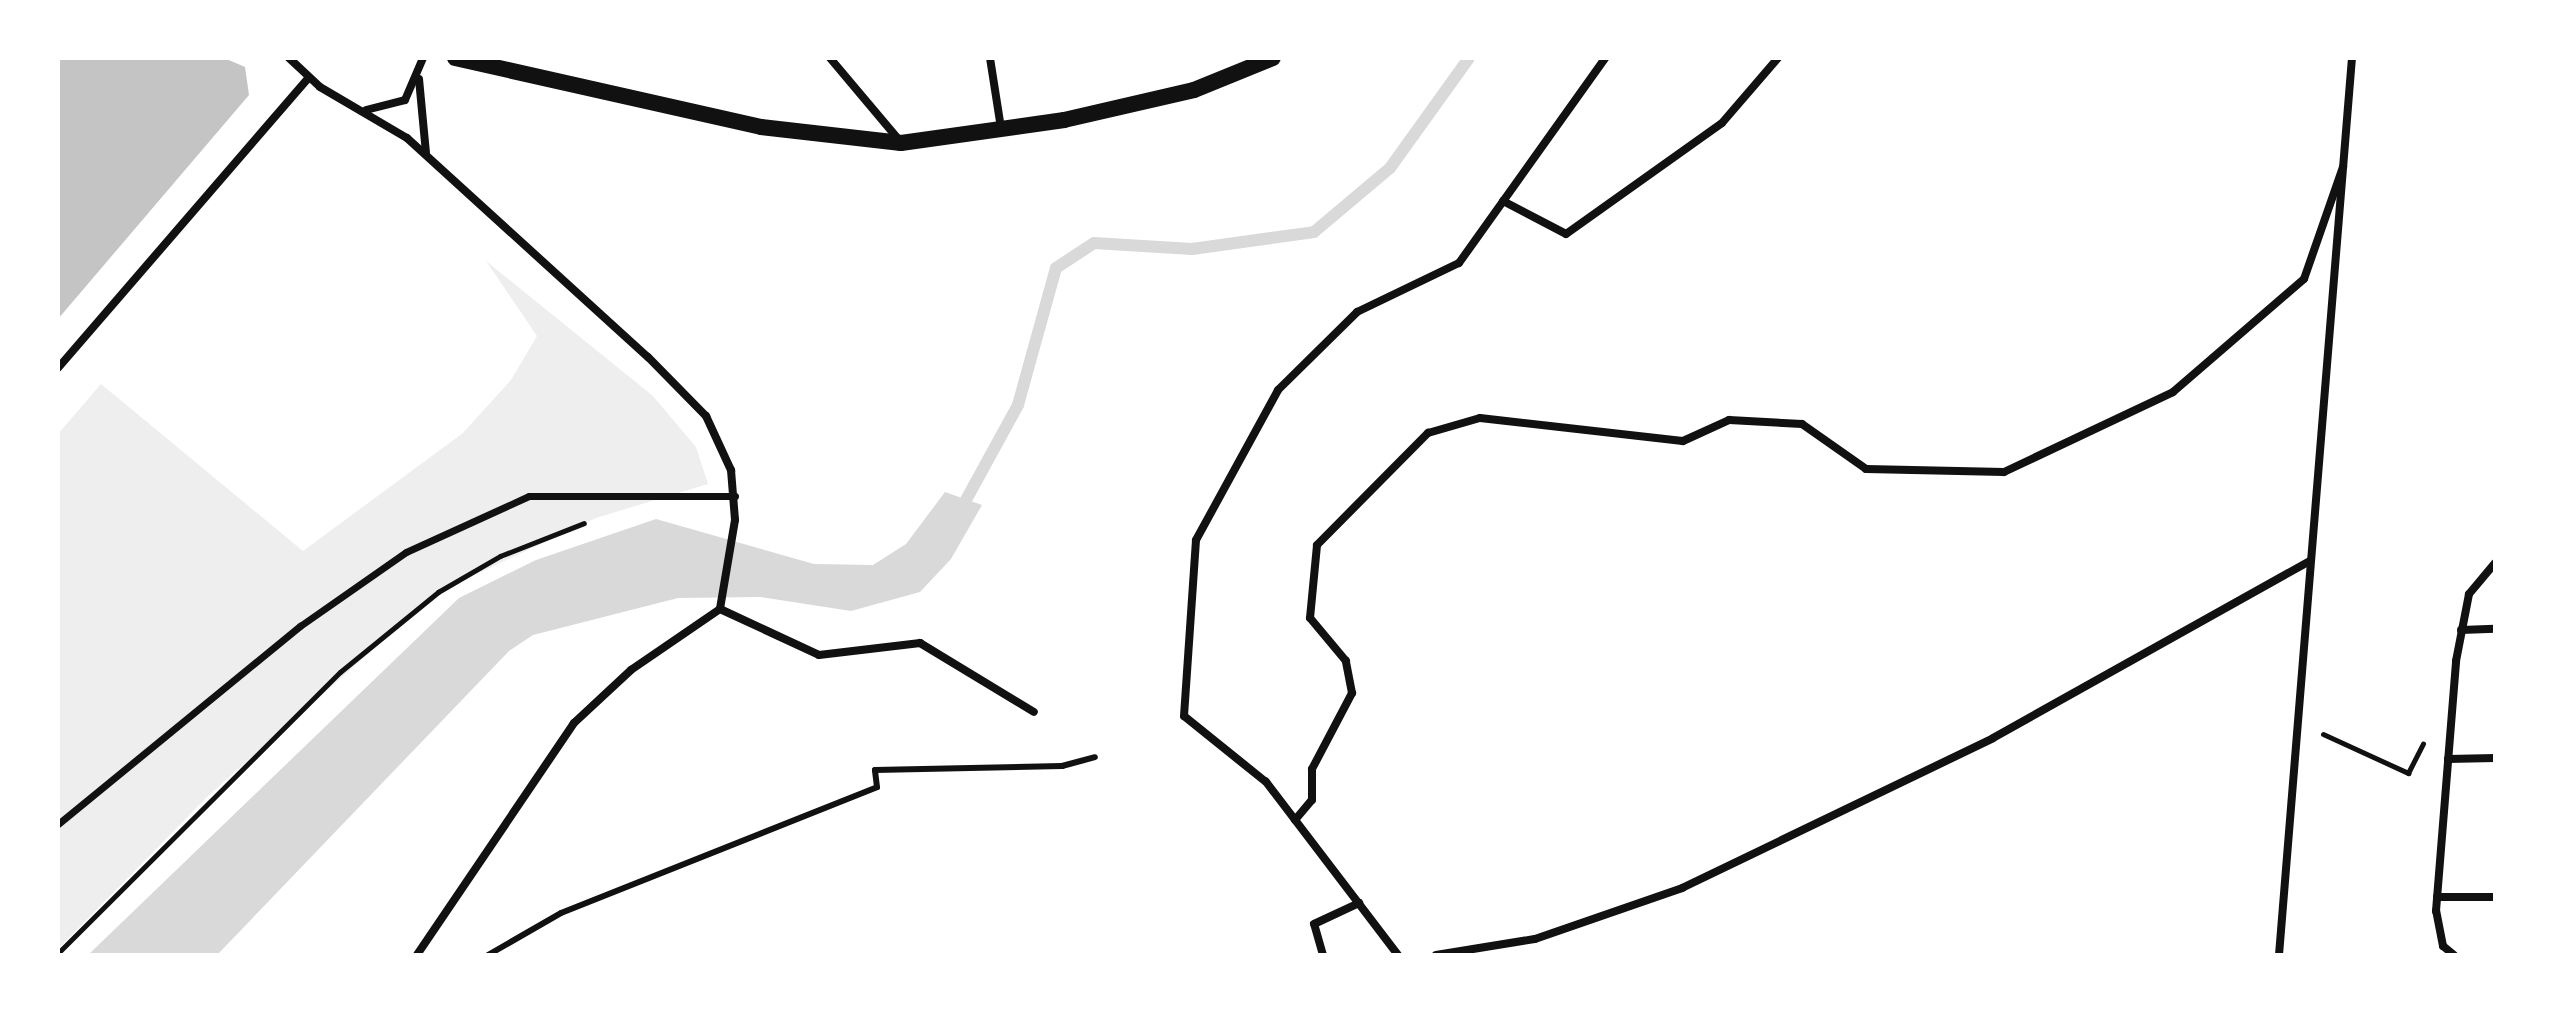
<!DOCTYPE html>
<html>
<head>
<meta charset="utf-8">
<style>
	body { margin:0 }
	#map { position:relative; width:2553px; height:1013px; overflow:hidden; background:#fff; font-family:"Fira Sans Condensed",sans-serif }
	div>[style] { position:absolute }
	.green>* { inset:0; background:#eee }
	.water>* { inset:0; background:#d9d9d9 }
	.stream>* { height:12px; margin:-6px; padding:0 6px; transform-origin:6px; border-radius:6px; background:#d9d9d9 }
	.building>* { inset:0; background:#c4c4c4 }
	.path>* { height:5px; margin:-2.5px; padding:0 2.5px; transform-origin:2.5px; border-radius:2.5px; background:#111 }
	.service>* { height:6px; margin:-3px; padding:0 3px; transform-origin:3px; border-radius:3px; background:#111 }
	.pedestrian>* { height:7px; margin:-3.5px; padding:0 3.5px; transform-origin:3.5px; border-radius:3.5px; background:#111 }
	.minor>* { height:8px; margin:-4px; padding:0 4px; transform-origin:4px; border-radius:4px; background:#111 }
	.secondary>* { height:16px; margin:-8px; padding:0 8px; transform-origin:8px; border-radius:8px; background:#111 }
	span { translate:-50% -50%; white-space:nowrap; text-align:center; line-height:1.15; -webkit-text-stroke:7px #fff; paint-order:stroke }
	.frame { position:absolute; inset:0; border:60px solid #fff; pointer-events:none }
</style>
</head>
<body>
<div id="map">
	<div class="green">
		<i style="clip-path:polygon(486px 261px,653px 396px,696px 447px,708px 484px,596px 518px,438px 592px,209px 795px,58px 949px,58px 434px,101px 384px,303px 551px,463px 433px,511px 380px,537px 336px)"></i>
	</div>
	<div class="water">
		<i style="clip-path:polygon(945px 492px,982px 505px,951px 559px,920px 592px,851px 611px,760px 597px,678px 598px,533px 635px,509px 651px,217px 955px,88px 955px,459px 598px,536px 560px,656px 519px,814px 564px,873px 565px,906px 544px)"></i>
	</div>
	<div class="stream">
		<i style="left:960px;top:511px;width:121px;rotate:-61.3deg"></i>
		<i style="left:1018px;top:405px;width:142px;rotate:-74.5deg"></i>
		<i style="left:1056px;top:268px;width:45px;rotate:-33.3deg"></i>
		<i style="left:1094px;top:243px;width:98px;rotate:3.5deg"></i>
		<i style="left:1192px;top:249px;width:123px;rotate:-7.9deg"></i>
		<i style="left:1314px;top:232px;width:99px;rotate:-40.1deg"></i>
		<i style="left:1390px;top:168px;width:135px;rotate:-54.3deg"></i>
	</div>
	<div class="building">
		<i style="clip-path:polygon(58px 58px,224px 58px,245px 67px,249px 95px,58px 319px)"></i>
	</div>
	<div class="path">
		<i style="left:2323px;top:734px;width:94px;rotate:24.6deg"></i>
		<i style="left:2408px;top:773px;width:33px;rotate:-63deg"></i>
		<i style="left:58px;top:953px;width:398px;rotate:-44.9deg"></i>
		<i style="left:340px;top:672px;width:127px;rotate:-39.2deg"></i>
		<i style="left:438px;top:592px;width:72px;rotate:-30.1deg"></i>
		<i style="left:500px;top:556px;width:90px;rotate:-21.4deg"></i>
	</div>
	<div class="service">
		<i style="left:488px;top:955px;width:84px;rotate:-29.9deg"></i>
		<i style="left:561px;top:913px;width:340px;rotate:-21.7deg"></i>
		<i style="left:877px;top:787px;width:17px;rotate:-97deg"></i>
		<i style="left:875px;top:770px;width:187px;rotate:-1.2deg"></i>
		<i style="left:1062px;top:766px;width:34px;rotate:-15deg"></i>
	</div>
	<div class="pedestrian">
		<i style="left:58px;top:824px;width:313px;rotate:-39.3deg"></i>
		<i style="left:300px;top:626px;width:129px;rotate:-34.9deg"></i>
		<i style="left:406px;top:552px;width:135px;rotate:-24.5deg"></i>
		<i style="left:529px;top:496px;width:206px"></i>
	</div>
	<div class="minor">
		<i style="left:289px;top:58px;width:42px;rotate:43.1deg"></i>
		<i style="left:320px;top:87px;width:101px;rotate:30.4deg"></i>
		<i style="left:407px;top:138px;width:326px;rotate:42.3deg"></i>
		<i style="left:648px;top:357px;width:83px;rotate:45.5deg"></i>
		<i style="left:706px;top:416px;width:60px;rotate:65.2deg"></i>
		<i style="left:731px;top:470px;width:50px;rotate:85.4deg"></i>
		<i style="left:735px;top:520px;width:90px;rotate:99.6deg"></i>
		<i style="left:720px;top:609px;width:108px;rotate:145.6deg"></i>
		<i style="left:631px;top:670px;width:78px;rotate:137.1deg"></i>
		<i style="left:574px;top:723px;width:280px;rotate:124.1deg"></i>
		<i style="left:830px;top:58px;width:107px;rotate:49.9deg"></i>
		<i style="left:990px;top:58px;width:71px;rotate:81.1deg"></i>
		<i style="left:419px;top:79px;width:74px;rotate:84.6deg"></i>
		<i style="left:366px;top:110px;width:40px;rotate:-14.4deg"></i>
		<i style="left:405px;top:100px;width:46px;rotate:-66.8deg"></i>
		<i style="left:1503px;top:201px;width:71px;rotate:27.6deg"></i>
		<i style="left:1566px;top:234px;width:191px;rotate:-35.4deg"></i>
		<i style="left:1722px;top:123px;width:86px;rotate:-49.3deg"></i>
		<i style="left:58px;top:368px;width:384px;rotate:-49.2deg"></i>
		<i style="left:720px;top:609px;width:109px;rotate:24.9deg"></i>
		<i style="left:819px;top:655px;width:102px;rotate:-6.8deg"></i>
		<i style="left:920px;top:643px;width:133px;rotate:31.2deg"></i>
		<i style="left:2461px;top:630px;width:34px;rotate:-2deg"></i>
		<i style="left:2448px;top:759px;width:47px;rotate:-1.2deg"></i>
		<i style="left:1295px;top:820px;width:26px;rotate:-50deg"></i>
		<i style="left:1312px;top:800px;width:31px;rotate:-90deg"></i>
		<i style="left:1312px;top:769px;width:86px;rotate:-62.2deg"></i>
		<i style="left:1352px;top:693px;width:33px;rotate:-101deg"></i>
		<i style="left:1346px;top:661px;width:56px;rotate:-129.9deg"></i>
		<i style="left:1310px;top:618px;width:73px;rotate:-84.5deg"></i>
		<i style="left:1317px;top:545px;width:158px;rotate:-45.3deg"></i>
		<i style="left:1428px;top:433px;width:54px;rotate:-16.1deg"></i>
		<i style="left:1480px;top:418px;width:204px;rotate:6.5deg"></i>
		<i style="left:1683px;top:441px;width:51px;rotate:-24.5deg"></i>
		<i style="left:1729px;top:420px;width:73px;rotate:3.1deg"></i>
		<i style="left:1802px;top:424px;width:78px;rotate:35.1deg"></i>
		<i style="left:1866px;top:469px;width:138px;rotate:1.2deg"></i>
		<i style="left:2004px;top:472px;width:187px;rotate:-25.3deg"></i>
		<i style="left:2173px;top:392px;width:173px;rotate:-40.8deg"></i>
		<i style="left:2304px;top:279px;width:119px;rotate:-70.8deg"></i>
		<i style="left:2437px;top:897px;width:58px"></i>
		<i style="left:1323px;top:955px;width:32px;rotate:-106deg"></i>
		<i style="left:1314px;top:924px;width:50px;rotate:-25deg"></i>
		<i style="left:1398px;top:955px;width:218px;rotate:-127.3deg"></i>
		<i style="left:1266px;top:782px;width:105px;rotate:-141.2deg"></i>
		<i style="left:1184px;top:716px;width:176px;rotate:-86.1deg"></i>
		<i style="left:1196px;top:540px;width:171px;rotate:-61.3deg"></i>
		<i style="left:1278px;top:390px;width:111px;rotate:-44.6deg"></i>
		<i style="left:1357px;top:312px;width:113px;rotate:-25.7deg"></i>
		<i style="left:1459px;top:263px;width:252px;rotate:-54.5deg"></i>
		<i style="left:1436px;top:955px;width:100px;rotate:-9.2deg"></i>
		<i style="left:1535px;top:939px;width:156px;rotate:-19.1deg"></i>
		<i style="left:1682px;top:888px;width:345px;rotate:-25.7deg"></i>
		<i style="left:1993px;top:738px;width:363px;rotate:-29.2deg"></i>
		<i style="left:2279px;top:955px;width:900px;rotate:-85.35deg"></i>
		<i style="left:2454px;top:955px;width:14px;rotate:-141deg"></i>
		<i style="left:2443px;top:946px;width:36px;rotate:-101deg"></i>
		<i style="left:2436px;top:911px;width:251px;rotate:-85.4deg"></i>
		<i style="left:2456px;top:661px;width:68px;rotate:-79deg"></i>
		<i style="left:2469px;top:594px;width:40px;rotate:-50deg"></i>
	</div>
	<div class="secondary">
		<i style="left:455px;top:58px;width:314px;rotate:12.7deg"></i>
		<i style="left:761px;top:127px;width:141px;rotate:6.5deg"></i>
		<i style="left:901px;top:143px;width:165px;rotate:-8deg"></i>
		<i style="left:1064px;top:120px;width:133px;rotate:-13deg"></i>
		<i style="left:1194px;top:90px;width:85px;rotate:-22.1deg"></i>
	</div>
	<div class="frame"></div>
</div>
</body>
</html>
